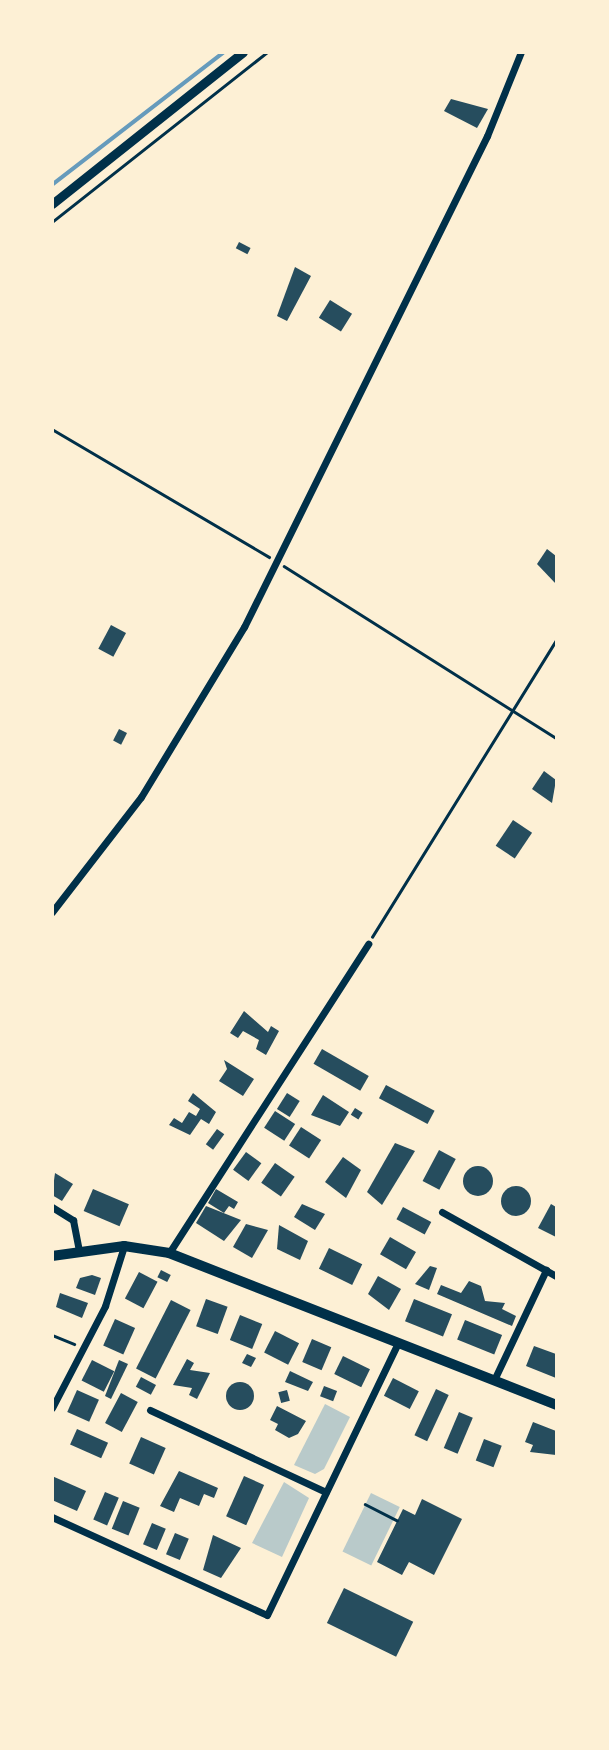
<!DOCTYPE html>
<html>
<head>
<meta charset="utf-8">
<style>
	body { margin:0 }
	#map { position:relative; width:609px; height:1750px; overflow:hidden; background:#fdf0d5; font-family:Mulish,sans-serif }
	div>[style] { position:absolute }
	.green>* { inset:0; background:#b9caca; transform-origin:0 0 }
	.stream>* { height:3.5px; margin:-1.75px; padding:0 1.75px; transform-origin:1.75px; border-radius:1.75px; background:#669bbc }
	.building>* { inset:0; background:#264d5e; transform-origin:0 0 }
	.round { border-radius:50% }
	.path>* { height:2.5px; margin:-1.25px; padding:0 1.25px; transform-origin:1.25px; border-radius:1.25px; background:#003049 }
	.minor>* { height:7px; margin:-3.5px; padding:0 3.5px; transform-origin:3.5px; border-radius:3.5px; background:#003049 }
	.tertiary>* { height:9px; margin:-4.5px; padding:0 4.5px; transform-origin:4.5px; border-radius:4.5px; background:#003049 }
	.secondary>* { height:10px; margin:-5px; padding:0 5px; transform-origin:5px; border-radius:5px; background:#003049 }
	span { translate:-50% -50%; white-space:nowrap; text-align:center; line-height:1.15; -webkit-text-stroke:7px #fdf0d5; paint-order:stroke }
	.frame { position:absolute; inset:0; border:54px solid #fdf0d5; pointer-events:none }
</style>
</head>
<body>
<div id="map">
	<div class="green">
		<i style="clip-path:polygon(325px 1404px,350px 1417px,324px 1469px,315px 1474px,294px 1465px)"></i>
		<i style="clip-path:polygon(284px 1482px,309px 1498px,282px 1557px,252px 1543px)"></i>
		<i style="left:371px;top:1493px;width:32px;height:65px;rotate:26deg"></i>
	</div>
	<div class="stream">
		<i style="left:52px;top:185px;width:216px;rotate:-37.7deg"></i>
	</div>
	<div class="building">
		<i style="clip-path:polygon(451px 99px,488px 109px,477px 128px,444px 111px)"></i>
		<i style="left:239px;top:242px;width:13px;height:7px;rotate:27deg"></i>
		<i style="clip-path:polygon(295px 267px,311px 276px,287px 321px,277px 316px)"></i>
		<i style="left:330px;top:300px;width:26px;height:21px;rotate:32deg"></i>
		<i style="clip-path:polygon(547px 549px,556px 556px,556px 584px,537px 564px)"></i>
		<i style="left:111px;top:625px;width:17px;height:27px;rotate:28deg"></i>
		<i style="left:119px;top:729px;width:9px;height:13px;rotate:27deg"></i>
		<i style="clip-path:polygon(544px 771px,556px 780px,552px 803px,532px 789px)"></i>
		<i style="left:513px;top:820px;width:23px;height:31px;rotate:34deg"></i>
		<i style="clip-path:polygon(244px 1011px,268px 1032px,271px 1026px,279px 1031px,266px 1055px,256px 1049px,259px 1040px,243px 1031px,238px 1038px,230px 1033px)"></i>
		<i style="left:322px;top:1049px;width:54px;height:17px;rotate:30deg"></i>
		<i style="clip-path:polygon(224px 1060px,254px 1079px,243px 1096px,219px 1081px,227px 1069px)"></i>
		<i style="left:386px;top:1085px;width:55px;height:15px;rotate:28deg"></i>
		<i style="clip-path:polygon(193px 1093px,216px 1112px,209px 1124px,201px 1119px,190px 1135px,169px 1125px,174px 1118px,182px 1123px,189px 1112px,196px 1116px,200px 1109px,188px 1101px)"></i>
		<i style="left:287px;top:1093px;width:15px;height:19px;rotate:32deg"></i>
		<i style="clip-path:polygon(323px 1095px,349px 1112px,340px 1126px,311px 1115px)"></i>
		<i style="left:355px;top:1108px;width:9px;height:8px;rotate:32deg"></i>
		<i style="left:275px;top:1111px;width:24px;height:20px;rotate:33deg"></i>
		<i style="left:301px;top:1127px;width:24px;height:22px;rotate:33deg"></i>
		<i style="left:217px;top:1129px;width:9px;height:19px;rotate:36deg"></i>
		<i style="clip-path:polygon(395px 1143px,415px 1151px,382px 1205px,367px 1192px)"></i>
		<i style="left:439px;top:1150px;width:19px;height:35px;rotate:28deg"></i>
		<i style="left:246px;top:1152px;width:19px;height:22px;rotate:36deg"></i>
		<i style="clip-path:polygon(343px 1157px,361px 1170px,346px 1198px,325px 1182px)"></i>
		<i style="left:275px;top:1163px;width:24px;height:24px;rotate:35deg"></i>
		<i class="round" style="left:463px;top:1166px;width:30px;height:30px"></i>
		<i style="clip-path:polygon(55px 1173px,73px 1184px,62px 1201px,52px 1195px)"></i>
		<i class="round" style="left:501px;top:1186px;width:30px;height:30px"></i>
		<i style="left:93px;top:1189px;width:39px;height:24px;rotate:23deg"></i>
		<i style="clip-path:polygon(216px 1189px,238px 1202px,234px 1209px,229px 1206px,224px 1213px,208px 1203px)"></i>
		<i style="clip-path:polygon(302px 1204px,325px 1214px,315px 1230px,294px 1217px)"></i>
		<i style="clip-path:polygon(551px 1204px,556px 1207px,556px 1237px,538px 1228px)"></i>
		<i style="clip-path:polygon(206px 1206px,241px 1220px,224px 1241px,196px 1223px)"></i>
		<i style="left:403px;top:1207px;width:32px;height:14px;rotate:28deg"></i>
		<i style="clip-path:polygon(246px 1224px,268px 1230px,252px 1258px,233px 1247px)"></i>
		<i style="clip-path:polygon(279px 1225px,308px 1241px,300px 1260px,277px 1249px)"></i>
		<i style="left:390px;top:1237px;width:30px;height:20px;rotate:30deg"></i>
		<i style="left:329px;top:1248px;width:37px;height:23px;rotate:26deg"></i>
		<i style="clip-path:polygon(430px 1266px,437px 1268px,429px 1290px,415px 1284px)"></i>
		<i style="left:161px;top:1270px;width:11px;height:8px;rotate:27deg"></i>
		<i style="left:139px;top:1272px;width:21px;height:30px;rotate:28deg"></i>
		<i style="clip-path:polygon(92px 1275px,101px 1278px,95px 1295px,76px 1288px,80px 1278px)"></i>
		<i style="clip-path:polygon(378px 1276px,401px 1289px,389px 1310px,368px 1294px)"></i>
		<i style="clip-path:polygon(469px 1281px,481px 1286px,485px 1301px,505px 1303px,502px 1309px,516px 1316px,512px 1326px,437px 1294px,441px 1285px,461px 1293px)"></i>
		<i style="clip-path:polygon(60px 1293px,88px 1303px,82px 1318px,56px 1307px)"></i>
		<i style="left:206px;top:1299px;width:23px;height:29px;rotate:20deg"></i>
		<i style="left:414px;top:1299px;width:41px;height:24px;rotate:22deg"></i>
		<i style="left:171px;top:1300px;width:22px;height:77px;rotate:27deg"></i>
		<i style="left:240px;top:1315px;width:24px;height:27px;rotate:22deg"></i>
		<i style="left:115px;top:1319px;width:22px;height:29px;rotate:24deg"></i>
		<i style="left:465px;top:1320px;width:40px;height:21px;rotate:22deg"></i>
		<i style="left:275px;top:1331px;width:27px;height:24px;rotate:27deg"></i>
		<i style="left:312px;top:1339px;width:21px;height:25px;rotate:23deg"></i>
		<i style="clip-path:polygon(534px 1346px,556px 1354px,556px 1378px,526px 1366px)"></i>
		<i style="clip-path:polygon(247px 1354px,256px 1358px,251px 1367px,242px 1363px)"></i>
		<i style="left:343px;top:1356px;width:30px;height:20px;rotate:26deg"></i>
		<i style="clip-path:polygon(187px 1359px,194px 1363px,190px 1370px,210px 1373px,197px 1399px,189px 1395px,192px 1388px,173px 1385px)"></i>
		<i style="left:92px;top:1360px;width:25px;height:23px;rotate:27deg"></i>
		<i style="clip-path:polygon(119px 1360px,128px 1364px,111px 1399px,105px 1396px)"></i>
		<i style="clip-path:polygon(290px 1371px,313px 1382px,308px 1391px,285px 1382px)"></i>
		<i style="left:141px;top:1377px;width:17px;height:11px;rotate:28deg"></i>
		<i style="left:393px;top:1378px;width:29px;height:20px;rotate:27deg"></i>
		<i class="round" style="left:226px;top:1382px;width:28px;height:28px"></i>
		<i style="left:324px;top:1386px;width:14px;height:11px;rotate:21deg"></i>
		<i style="left:436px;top:1389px;width:14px;height:51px;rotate:25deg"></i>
		<i style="left:77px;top:1390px;width:24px;height:24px;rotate:24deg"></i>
		<i style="left:287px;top:1390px;width:11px;height:9px;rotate:75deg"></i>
		<i style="left:121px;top:1393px;width:19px;height:34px;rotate:28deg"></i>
		<i style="clip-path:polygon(277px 1406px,306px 1421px,298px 1434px,289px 1438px,275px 1430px,278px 1424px,270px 1420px)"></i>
		<i style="left:459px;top:1412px;width:15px;height:39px;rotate:23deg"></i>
		<i style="clip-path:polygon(533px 1422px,556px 1431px,556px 1455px,530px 1452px,533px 1445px,525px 1442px)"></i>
		<i style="left:77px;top:1429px;width:34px;height:17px;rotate:24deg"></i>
		<i style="left:141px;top:1437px;width:27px;height:29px;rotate:24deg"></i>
		<i style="left:484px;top:1439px;width:19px;height:23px;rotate:21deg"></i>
		<i style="clip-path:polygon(179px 1471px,218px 1488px,214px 1498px,204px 1494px,199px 1506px,180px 1498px,174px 1512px,160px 1506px)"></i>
		<i style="clip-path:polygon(52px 1476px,86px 1491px,77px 1511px,52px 1500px)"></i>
		<i style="left:244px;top:1476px;width:22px;height:44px;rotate:24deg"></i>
		<i style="left:105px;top:1492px;width:15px;height:30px;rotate:23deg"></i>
		<i style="clip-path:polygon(422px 1499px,462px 1519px,434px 1575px,409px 1562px,402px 1575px,377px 1562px,403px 1509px,415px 1515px)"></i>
		<i style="left:123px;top:1501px;width:18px;height:30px;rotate:22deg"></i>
		<i style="left:152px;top:1523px;width:15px;height:23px;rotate:23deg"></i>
		<i style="left:175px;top:1533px;width:15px;height:23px;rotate:23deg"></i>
		<i style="clip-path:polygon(213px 1535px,241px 1548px,221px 1578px,203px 1570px)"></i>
		<i style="left:344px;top:1588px;width:77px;height:39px;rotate:26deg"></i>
	</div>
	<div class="path">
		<i style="left:52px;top:222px;width:274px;rotate:-38.3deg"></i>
		<i style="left:52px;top:429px;width:252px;rotate:30.5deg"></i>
		<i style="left:284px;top:566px;width:322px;rotate:32.3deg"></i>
		<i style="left:372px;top:937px;width:349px;rotate:-58.2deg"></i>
		<i style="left:52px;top:1335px;width:24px;rotate:22deg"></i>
		<i style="left:365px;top:1504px;width:36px;rotate:27deg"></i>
	</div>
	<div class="minor">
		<i style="left:52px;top:912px;width:145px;rotate:-52.3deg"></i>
		<i style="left:141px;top:797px;width:199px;rotate:-58.8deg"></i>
		<i style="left:244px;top:627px;width:548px;rotate:-63.67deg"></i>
		<i style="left:487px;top:136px;width:91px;rotate:-68deg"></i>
		<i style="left:52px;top:1207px;width:25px;rotate:32deg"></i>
		<i style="left:73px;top:1220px;width:33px;rotate:79deg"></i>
		<i style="left:442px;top:1212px;width:131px;rotate:29.3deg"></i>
		<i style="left:169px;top:1253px;width:368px;rotate:-57.2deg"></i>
		<i style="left:494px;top:1380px;width:122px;rotate:-64.7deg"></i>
		<i style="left:52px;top:1408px;width:115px;rotate:-62.5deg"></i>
		<i style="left:105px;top:1306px;width:63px;rotate:-72.4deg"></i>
		<i style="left:150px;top:1410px;width:194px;rotate:25deg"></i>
		<i style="left:52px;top:1517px;width:236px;rotate:24.5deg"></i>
		<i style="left:267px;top:1615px;width:302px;rotate:-64.3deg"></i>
	</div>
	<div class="tertiary">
		<i style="left:52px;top:204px;width:244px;rotate:-38.5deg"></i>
	</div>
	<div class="secondary">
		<i style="left:52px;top:1256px;width:73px;rotate:-7.9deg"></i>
		<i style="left:124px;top:1246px;width:46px;rotate:8.8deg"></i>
		<i style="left:169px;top:1253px;width:416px;rotate:21.4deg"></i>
	</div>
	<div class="frame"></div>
</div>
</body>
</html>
